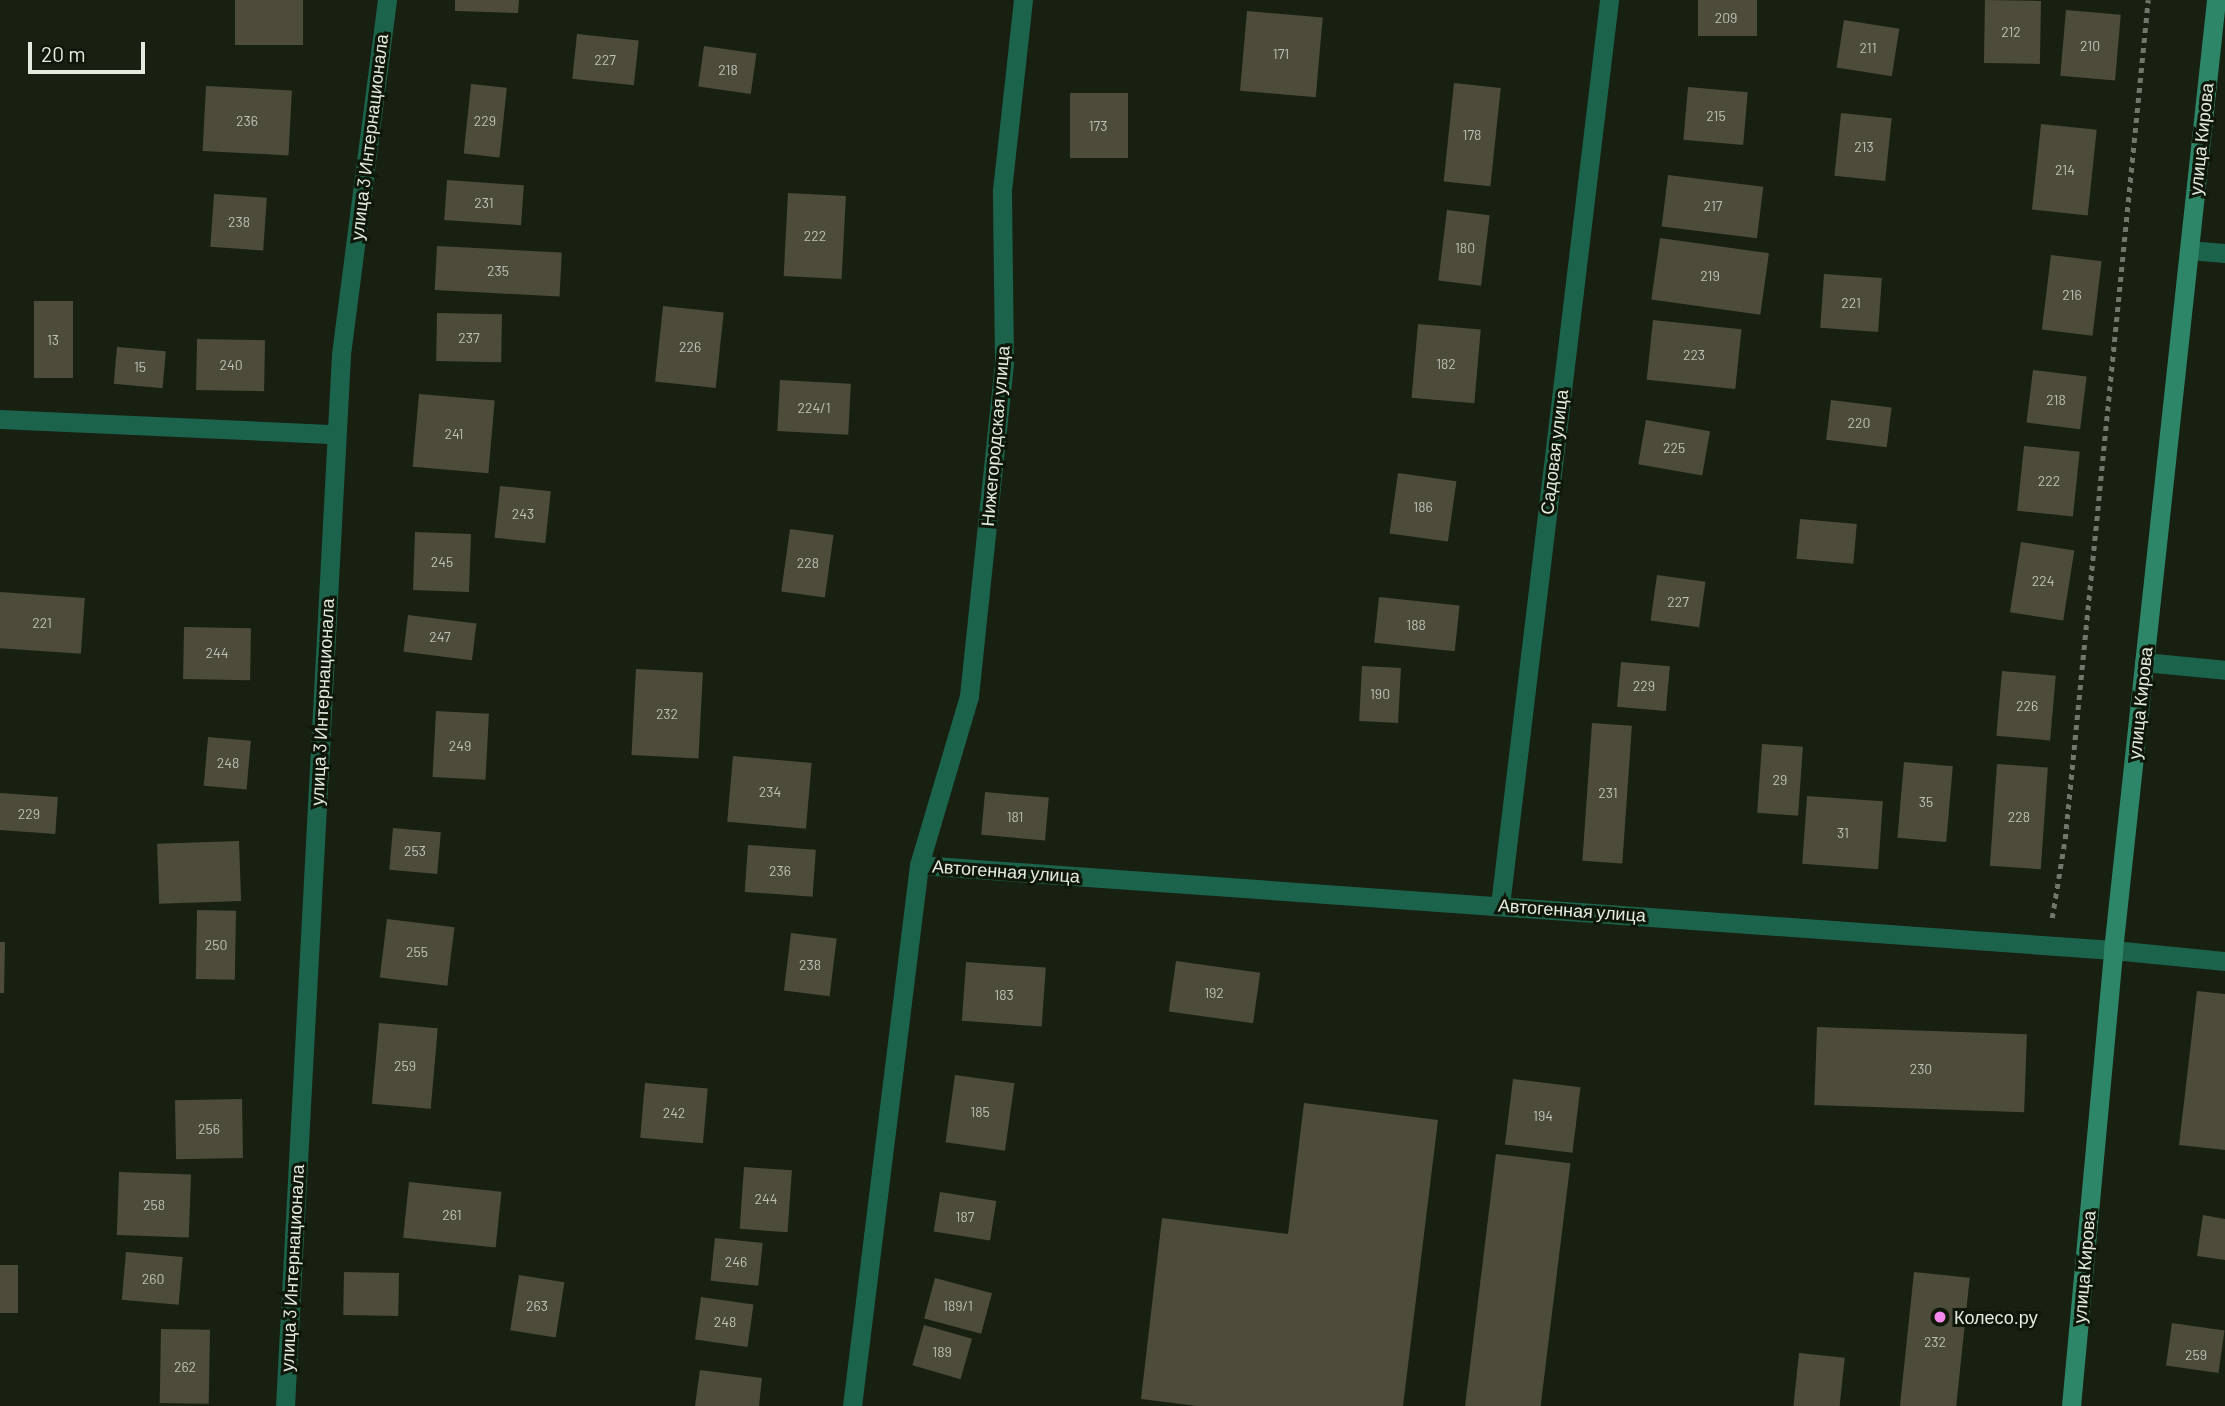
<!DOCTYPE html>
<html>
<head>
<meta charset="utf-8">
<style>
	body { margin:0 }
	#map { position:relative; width:2225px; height:1406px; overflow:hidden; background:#182012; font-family:Barlow,sans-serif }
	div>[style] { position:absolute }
	.building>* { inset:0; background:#4d4b39; transform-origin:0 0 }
	.path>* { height:4.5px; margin-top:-2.25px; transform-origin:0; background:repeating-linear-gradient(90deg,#70776b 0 5px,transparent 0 10px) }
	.service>* { height:19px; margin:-9.5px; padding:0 9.5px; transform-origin:9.5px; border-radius:9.5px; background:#1c634b }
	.minor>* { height:19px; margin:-9.5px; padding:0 9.5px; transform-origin:9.5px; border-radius:9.5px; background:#1c634b }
	.tertiary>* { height:19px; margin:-9.5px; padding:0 9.5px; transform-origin:9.5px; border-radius:9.5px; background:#1c634b }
	.secondary>* { height:19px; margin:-9.5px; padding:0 9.5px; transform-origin:9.5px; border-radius:9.5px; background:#2e8668 }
	.dots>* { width:19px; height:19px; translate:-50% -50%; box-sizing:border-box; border:4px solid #0f1709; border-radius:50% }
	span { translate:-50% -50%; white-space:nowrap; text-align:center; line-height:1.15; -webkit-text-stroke:6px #0f1709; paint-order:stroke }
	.number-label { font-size:14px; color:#bec2b6 }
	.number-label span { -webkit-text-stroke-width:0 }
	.street-label { font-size:18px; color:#e3eae0 }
	.poi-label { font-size:18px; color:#e3eae0 }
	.left { translate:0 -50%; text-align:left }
	.scale { position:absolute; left:28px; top:42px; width:117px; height:32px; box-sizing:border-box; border:4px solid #e3eae0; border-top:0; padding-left:9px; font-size:21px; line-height:24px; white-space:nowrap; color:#e3eae0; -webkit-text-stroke:5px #0f1709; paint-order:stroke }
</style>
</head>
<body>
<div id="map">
	<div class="building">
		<i style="left:235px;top:0;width:68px;height:45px"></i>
		<i style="clip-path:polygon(455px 0,519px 0,518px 13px,455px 11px)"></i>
		<i style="left:1698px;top:0;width:59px;height:36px"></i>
		<i style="left:1985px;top:0;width:56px;height:63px;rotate:1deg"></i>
		<i style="left:2066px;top:10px;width:55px;height:66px;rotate:5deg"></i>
		<i style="left:1247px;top:11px;width:76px;height:80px;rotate:5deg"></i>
		<i style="left:1844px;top:20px;width:56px;height:48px;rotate:9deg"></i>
		<i style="left:577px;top:34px;width:62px;height:45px;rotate:6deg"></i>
		<i style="left:704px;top:46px;width:53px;height:41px;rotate:8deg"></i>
		<i style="left:1454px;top:83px;width:47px;height:99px;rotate:6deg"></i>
		<i style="left:471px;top:84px;width:36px;height:70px;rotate:6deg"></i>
		<i style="left:206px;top:86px;width:86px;height:65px;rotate:3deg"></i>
		<i style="left:1688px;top:87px;width:60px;height:53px;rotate:5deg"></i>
		<i style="left:1070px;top:93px;width:58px;height:65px"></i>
		<i style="left:1841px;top:113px;width:51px;height:63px;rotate:6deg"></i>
		<i style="left:2041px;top:124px;width:56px;height:86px;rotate:6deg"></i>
		<i style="left:1668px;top:175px;width:96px;height:52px;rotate:7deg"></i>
		<i style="left:447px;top:180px;width:77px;height:40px;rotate:4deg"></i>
		<i style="left:788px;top:193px;width:58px;height:83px;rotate:3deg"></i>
		<i style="left:214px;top:194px;width:53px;height:53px;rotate:4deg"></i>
		<i style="left:1447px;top:210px;width:43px;height:71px;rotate:7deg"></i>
		<i style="left:1660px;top:238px;width:110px;height:62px;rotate:8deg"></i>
		<i style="left:437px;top:246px;width:125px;height:44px;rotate:3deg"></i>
		<i style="left:2051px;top:255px;width:51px;height:75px;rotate:7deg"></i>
		<i style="left:1824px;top:274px;width:58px;height:54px;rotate:4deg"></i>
		<i style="left:34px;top:301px;width:39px;height:77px"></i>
		<i style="left:663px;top:306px;width:61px;height:76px;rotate:6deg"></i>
		<i style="left:437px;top:313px;width:65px;height:48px;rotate:1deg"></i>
		<i style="left:1653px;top:320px;width:89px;height:60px;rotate:6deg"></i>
		<i style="left:1418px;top:324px;width:63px;height:74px;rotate:5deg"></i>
		<i style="left:197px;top:339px;width:68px;height:51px;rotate:1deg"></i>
		<i style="left:117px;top:347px;width:49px;height:37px;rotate:5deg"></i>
		<i style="left:2033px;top:370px;width:54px;height:53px;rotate:7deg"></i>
		<i style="left:780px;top:380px;width:71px;height:51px;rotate:3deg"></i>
		<i style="left:419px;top:394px;width:76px;height:73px;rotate:5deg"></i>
		<i style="left:1831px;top:400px;width:61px;height:40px;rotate:7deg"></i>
		<i style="left:1646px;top:420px;width:65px;height:45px;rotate:10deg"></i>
		<i style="left:2024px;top:446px;width:56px;height:65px;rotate:6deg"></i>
		<i style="left:1398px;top:473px;width:59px;height:61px;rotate:8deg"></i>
		<i style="left:500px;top:486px;width:51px;height:52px;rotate:6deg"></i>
		<i style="left:1800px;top:519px;width:57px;height:40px;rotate:5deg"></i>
		<i style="left:790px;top:529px;width:44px;height:63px;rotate:8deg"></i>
		<i style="left:415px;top:532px;width:56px;height:58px;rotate:2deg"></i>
		<i style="left:2021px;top:542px;width:54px;height:71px;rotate:9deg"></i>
		<i style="left:1657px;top:575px;width:49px;height:46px;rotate:8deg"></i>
		<i style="left:0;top:592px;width:85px;height:56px;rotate:4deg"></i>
		<i style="left:1379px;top:597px;width:81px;height:46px;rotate:6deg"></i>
		<i style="left:408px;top:615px;width:69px;height:37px;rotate:7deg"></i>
		<i style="left:184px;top:627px;width:67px;height:52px;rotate:1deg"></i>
		<i style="left:1621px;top:662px;width:49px;height:45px;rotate:5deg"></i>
		<i style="left:1362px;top:666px;width:39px;height:55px;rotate:3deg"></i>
		<i style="left:636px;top:669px;width:67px;height:86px;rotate:3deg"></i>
		<i style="left:2002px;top:671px;width:54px;height:65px;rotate:5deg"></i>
		<i style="left:436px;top:711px;width:53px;height:66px;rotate:3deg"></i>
		<i style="left:1592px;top:723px;width:40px;height:138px;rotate:4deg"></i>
		<i style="left:208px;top:737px;width:43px;height:49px;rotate:5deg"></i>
		<i style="left:1762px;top:744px;width:41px;height:69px;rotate:4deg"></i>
		<i style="left:733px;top:756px;width:79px;height:66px;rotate:5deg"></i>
		<i style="left:1904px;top:762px;width:49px;height:76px;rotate:5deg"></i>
		<i style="left:1997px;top:764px;width:51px;height:102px;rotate:4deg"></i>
		<i style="left:985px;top:792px;width:64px;height:43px;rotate:5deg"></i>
		<i style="left:0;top:793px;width:58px;height:37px;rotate:4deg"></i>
		<i style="left:1807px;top:796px;width:76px;height:68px;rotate:4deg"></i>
		<i style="left:393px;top:828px;width:48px;height:42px;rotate:5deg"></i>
		<i style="left:239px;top:841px;width:60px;height:82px;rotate:88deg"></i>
		<i style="left:748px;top:845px;width:68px;height:47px;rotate:4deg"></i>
		<i style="left:197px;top:910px;width:39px;height:69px;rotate:1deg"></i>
		<i style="left:387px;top:919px;width:68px;height:59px;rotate:7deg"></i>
		<i style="left:791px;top:933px;width:46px;height:58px;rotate:7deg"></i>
		<i style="clip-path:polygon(0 942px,5px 942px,4px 993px,0 993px)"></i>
		<i style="left:1176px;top:961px;width:85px;height:51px;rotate:8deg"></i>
		<i style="left:966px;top:962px;width:80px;height:59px;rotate:4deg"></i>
		<i style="clip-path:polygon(2197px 991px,2225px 994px,2225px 1150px,2179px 1145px)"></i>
		<i style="left:379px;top:1023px;width:59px;height:81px;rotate:5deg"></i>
		<i style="left:1817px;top:1027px;width:210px;height:78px;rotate:2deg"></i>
		<i style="left:955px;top:1075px;width:60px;height:68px;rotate:8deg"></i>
		<i style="left:1513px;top:1079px;width:68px;height:66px;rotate:7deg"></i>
		<i style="left:645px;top:1083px;width:63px;height:55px;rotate:5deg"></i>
		<i style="left:242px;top:1099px;width:59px;height:67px;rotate:89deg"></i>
		<i style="clip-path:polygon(1304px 1103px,1438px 1120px,1403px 1406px,1197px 1406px,1141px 1399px,1162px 1218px,1288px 1234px)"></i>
		<i style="left:1496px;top:1154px;width:75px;height:254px;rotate:7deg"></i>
		<i style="left:744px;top:1167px;width:48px;height:62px;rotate:4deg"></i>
		<i style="left:119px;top:1172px;width:72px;height:63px;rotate:2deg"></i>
		<i style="left:409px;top:1182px;width:93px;height:56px;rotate:6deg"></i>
		<i style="left:940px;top:1192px;width:57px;height:40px;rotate:9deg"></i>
		<i style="clip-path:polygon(2203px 1215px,2225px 1219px,2225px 1260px,2197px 1256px)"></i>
		<i style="left:715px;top:1238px;width:48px;height:43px;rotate:6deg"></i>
		<i style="left:126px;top:1252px;width:57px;height:48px;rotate:5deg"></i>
		<i style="left:0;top:1265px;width:18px;height:48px"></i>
		<i style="left:344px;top:1272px;width:55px;height:43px;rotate:1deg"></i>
		<i style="left:1914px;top:1272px;width:56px;height:135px;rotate:6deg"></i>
		<i style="left:519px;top:1275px;width:46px;height:56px;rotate:9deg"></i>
		<i style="left:935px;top:1278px;width:59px;height:42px;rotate:15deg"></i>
		<i style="left:701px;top:1297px;width:53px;height:43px;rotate:8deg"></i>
		<i style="left:2172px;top:1323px;width:53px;height:43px;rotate:8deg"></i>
		<i style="left:924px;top:1325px;width:50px;height:42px;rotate:16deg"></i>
		<i style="left:161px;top:1329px;width:49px;height:74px;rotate:1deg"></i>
		<i style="left:1799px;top:1353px;width:46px;height:53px;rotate:6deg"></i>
		<i style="clip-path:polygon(700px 1370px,762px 1378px,759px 1406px,695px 1406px)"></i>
	</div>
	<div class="path">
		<i style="left:2052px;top:918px;width:80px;rotate:-80.7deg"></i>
		<i style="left:2065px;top:839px;width:843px;rotate:-84.35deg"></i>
	</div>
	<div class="service">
		<i style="left:2189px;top:250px;width:36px;rotate:5deg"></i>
		<i style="left:2144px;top:662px;width:81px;rotate:5.6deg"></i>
	</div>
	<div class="minor">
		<i style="left:0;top:419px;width:335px;rotate:2.6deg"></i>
		<i style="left:919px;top:865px;width:1197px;rotate:4.07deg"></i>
		<i style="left:1500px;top:905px;width:912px;rotate:-83.13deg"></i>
		<i style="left:285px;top:1406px;width:1053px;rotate:-86.95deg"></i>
		<i style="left:341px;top:354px;width:357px;rotate:-82.6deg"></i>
		<i style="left:852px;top:1406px;width:545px;rotate:-82.94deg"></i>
		<i style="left:919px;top:865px;width:176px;rotate:-73.5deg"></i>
		<i style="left:969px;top:696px;width:337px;rotate:-84deg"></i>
		<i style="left:1004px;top:361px;width:171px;rotate:-90.7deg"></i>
		<i style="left:1002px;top:190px;width:191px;rotate:-83.7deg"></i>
	</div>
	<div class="tertiary">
		<i style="left:2113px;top:950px;width:113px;rotate:5.6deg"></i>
	</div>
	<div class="secondary">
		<i style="left:2071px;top:1406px;width:458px;rotate:-84.7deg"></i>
		<i style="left:2113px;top:950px;width:956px;rotate:-83.81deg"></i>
	</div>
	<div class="dots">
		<i style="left:1940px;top:1317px;background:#f689ed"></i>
	</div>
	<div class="number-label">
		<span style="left:1726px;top:18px">209</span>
		<span style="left:2011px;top:32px">212</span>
		<span style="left:2090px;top:46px">210</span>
		<span style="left:1868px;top:48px">211</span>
		<span style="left:1281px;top:54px">171</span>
		<span style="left:605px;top:60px">227</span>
		<span style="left:728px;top:70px">218</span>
		<span style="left:1716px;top:116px">215</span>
		<span style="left:247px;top:121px">236</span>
		<span style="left:485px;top:121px">229</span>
		<span style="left:1098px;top:126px">173</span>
		<span style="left:1472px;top:135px">178</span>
		<span style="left:1864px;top:147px">213</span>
		<span style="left:2065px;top:170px">214</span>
		<span style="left:484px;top:203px">231</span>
		<span style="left:1713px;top:206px">217</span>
		<span style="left:239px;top:222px">238</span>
		<span style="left:815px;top:236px">222</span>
		<span style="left:1465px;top:248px">180</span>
		<span style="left:498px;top:271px">235</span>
		<span style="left:1710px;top:276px">219</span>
		<span style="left:2072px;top:295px">216</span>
		<span style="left:1851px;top:303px">221</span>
		<span style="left:469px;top:338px">237</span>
		<span style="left:53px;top:340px">13</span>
		<span style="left:690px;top:347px">226</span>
		<span style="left:1694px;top:355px">223</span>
		<span style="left:1446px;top:364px">182</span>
		<span style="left:231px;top:365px">240</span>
		<span style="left:140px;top:367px">15</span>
		<span style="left:2056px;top:400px">218</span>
		<span style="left:814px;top:408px">224/1</span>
		<span style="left:1859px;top:423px">220</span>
		<span style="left:454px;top:434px">241</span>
		<span style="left:1674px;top:448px">225</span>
		<span style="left:2049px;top:481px">222</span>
		<span style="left:1423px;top:507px">186</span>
		<span style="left:523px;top:514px">243</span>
		<span style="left:442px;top:562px">245</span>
		<span style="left:808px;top:563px">228</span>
		<span style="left:2043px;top:581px">224</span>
		<span style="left:1678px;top:602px">227</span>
		<span style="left:42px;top:623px">221</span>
		<span style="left:1416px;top:625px">188</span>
		<span style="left:440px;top:637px">247</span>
		<span style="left:217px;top:653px">244</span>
		<span style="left:1644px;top:686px">229</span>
		<span style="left:1380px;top:694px">190</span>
		<span style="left:2027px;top:706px">226</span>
		<span style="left:667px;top:714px">232</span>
		<span style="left:460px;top:746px">249</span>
		<span style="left:228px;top:763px">248</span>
		<span style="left:1780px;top:780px">29</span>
		<span style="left:770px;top:792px">234</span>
		<span style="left:1608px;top:793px">231</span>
		<span style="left:1926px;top:802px">35</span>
		<span style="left:29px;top:814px">229</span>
		<span style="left:1015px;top:817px">181</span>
		<span style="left:2019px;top:817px">228</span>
		<span style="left:1843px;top:833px">31</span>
		<span style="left:415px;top:851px">253</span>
		<span style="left:780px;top:871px">236</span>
		<span style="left:216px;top:945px">250</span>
		<span style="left:417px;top:952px">255</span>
		<span style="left:810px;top:965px">238</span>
		<span style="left:1214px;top:993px">192</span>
		<span style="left:1004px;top:995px">183</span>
		<span style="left:405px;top:1066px">259</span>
		<span style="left:1921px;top:1069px">230</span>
		<span style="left:980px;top:1112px">185</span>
		<span style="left:674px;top:1113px">242</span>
		<span style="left:1543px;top:1116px">194</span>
		<span style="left:209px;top:1129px">256</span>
		<span style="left:766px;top:1199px">244</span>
		<span style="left:154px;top:1205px">258</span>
		<span style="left:452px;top:1215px">261</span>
		<span style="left:965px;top:1217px">187</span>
		<span style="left:736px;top:1262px">246</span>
		<span style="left:153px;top:1279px">260</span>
		<span style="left:537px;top:1306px">263</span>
		<span style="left:958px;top:1306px">189/1</span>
		<span style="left:725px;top:1322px">248</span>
		<span style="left:1935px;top:1342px">232</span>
		<span style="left:942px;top:1352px">189</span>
		<span style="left:2196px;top:1355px">259</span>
		<span style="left:185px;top:1367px">262</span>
	</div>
	<div class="street-label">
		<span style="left:369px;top:137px;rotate:-83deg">улица 3 Интернационала</span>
		<span style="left:2201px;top:139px;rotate:-84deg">улица Кирова</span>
		<span style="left:995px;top:436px;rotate:-85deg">Нижегородская улица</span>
		<span style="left:1554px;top:452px;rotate:-83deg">Садовая улица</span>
		<span style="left:322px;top:702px;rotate:-87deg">улица 3 Интернационала</span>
		<span style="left:2140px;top:703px;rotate:-84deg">улица Кирова</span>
		<span style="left:1006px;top:871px;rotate:4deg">Автогенная улица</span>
		<span style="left:1572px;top:910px;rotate:4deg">Автогенная улица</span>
		<span style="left:2084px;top:1267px;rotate:-85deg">улица Кирова</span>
		<span style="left:292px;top:1268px;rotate:-87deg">улица 3 Интернационала</span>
	</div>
	<div class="poi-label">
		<span class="left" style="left:1954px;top:1317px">Колесо.ру</span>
	</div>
	<div class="scale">20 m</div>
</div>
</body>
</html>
